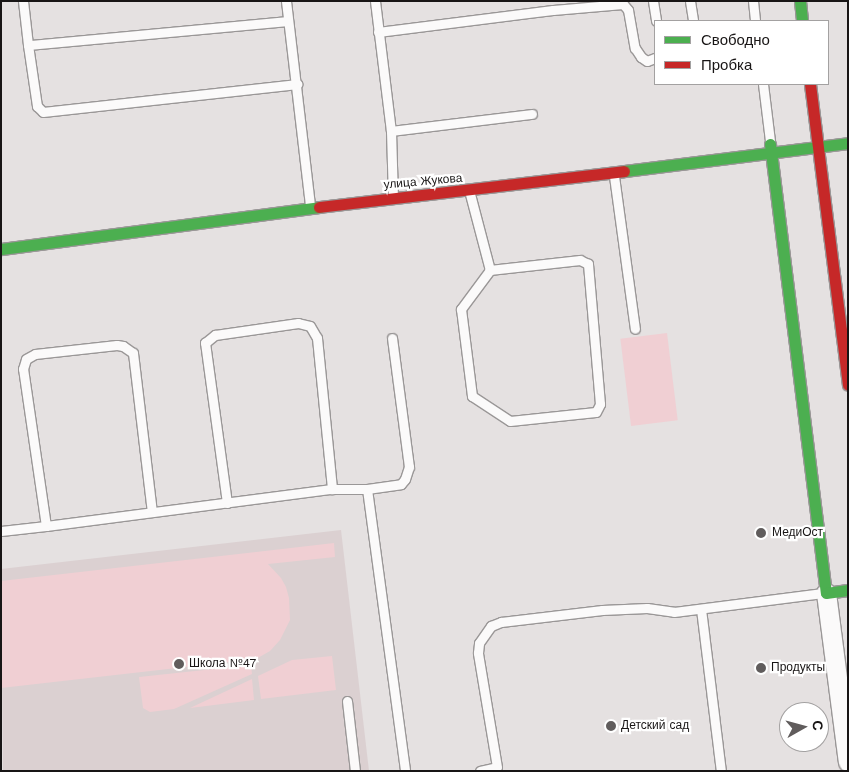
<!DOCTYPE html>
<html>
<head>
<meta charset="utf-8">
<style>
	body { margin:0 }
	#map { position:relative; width:849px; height:772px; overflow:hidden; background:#e5e1e1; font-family:"Work Sans",sans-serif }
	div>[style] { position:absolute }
	.built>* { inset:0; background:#dbd0d1 }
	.green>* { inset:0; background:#f0cfd3; transform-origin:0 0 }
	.roads { filter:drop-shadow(1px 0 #9a9797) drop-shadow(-1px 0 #9a9797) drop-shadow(0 1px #9a9797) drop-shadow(0 -1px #9a9797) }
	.lane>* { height:9px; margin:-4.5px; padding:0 4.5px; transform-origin:4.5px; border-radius:4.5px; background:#fbfafa }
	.street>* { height:19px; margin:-9.5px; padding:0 9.5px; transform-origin:9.5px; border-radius:9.5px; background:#fbfafa }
	.fast>* { height:11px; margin:-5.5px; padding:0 5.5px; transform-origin:5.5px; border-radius:5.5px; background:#4caf50 }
	.jam>* { height:11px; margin:-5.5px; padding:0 5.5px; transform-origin:5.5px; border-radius:5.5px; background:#c62828 }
	.dots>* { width:14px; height:14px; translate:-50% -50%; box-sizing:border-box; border:2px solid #fff; border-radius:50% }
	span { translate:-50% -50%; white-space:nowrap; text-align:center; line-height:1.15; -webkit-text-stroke:4.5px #fff; paint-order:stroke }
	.street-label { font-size:12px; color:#181515 }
	.poi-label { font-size:12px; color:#181515 }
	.left { translate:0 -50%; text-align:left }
	.frame { position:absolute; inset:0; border:2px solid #181515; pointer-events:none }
	.legend { position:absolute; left:654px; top:20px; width:175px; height:65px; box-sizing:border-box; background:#fff; border:1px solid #a3a1a1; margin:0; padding:6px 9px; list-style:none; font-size:15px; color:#181515 }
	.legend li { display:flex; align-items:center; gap:10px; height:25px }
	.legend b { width:25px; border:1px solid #a3a1a1 }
	.north { position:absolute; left:779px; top:702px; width:50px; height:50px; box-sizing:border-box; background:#fff; border:1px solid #a3a1a1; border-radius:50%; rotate:83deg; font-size:14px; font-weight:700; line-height:20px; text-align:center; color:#181515 }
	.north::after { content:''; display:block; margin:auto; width:18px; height:22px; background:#605c5c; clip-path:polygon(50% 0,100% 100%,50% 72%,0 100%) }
</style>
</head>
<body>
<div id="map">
	<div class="built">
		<i style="clip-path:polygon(341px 530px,369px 771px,3px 771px,1px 569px)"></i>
	</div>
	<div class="green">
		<i style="left:667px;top:333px;width:88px;height:47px;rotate:83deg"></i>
		<i style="clip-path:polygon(334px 543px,335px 557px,268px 564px,281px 578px,286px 587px,289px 598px,290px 620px,280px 640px,270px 651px,256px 659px,1px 688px,1px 581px)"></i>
		<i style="clip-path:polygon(332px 656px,336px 690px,261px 699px,258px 676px,292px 660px)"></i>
		<i style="clip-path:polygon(251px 665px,252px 674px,174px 709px,150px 712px,143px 708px,139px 677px)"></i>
		<i style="clip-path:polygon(252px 679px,254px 700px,190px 708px)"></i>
	</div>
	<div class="roads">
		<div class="lane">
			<i style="left:23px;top:1px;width:44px;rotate:83.5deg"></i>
			<i style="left:286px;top:1px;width:205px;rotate:83.3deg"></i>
			<i style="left:375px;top:1px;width:131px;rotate:83deg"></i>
			<i style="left:391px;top:131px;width:67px;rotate:88.3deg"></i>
			<i style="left:653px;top:1px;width:20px;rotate:81deg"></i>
			<i style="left:690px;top:1px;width:20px;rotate:81deg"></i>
			<i style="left:753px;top:1px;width:20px;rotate:84deg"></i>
			<i style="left:288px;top:21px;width:261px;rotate:174.7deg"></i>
			<i style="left:28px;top:45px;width:62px;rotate:81.6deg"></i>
			<i style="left:37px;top:106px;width:8px;rotate:45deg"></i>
			<i style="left:43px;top:112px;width:256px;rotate:-6.3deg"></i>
			<i style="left:378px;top:32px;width:176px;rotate:-7.2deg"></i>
			<i style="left:553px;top:10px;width:70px;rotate:-4.9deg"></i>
			<i style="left:623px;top:4px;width:8px;rotate:50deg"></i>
			<i style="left:628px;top:10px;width:39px;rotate:80deg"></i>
			<i style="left:635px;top:48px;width:11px;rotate:56deg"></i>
			<i style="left:641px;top:57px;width:7px;rotate:34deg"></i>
			<i style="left:647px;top:61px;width:9px;rotate:-21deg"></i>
			<i style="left:763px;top:84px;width:57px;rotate:83deg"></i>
			<i style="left:391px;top:131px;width:142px;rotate:-6.9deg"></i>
			<i style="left:614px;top:176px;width:154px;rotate:82.2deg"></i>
			<i style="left:470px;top:194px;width:79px;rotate:75.3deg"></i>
			<i style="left:490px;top:270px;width:49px;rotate:126.6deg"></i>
			<i style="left:461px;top:309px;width:88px;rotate:82.8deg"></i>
			<i style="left:472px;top:396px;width:45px;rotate:33.3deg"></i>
			<i style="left:510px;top:421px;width:86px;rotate:-6deg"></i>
			<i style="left:596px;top:412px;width:9px;rotate:-63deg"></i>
			<i style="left:600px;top:404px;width:141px;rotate:-94.9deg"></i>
			<i style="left:588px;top:264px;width:9px;rotate:-153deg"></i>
			<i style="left:580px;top:260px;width:91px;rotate:173.7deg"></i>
			<i style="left:367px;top:489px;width:285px;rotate:82.3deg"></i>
			<i style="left:227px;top:503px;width:162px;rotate:-97.8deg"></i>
			<i style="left:205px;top:343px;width:13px;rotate:-39deg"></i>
			<i style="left:215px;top:335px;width:84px;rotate:-8.2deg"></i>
			<i style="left:298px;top:323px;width:12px;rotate:14deg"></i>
			<i style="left:310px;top:326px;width:14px;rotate:60deg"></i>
			<i style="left:317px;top:338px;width:152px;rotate:84.3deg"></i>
			<i style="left:46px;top:526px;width:288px;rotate:-7.4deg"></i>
			<i style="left:332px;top:489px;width:35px"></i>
			<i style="left:367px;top:489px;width:34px;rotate:-8deg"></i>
			<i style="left:401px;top:484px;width:6px;rotate:-51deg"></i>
			<i style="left:405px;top:479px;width:13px;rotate:-72deg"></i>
			<i style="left:409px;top:467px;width:130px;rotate:-97.5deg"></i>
			<i style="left:1px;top:531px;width:45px;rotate:-6.3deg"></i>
			<i style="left:46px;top:526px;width:159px;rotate:-98.3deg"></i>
			<i style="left:23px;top:369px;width:10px;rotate:-73deg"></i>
			<i style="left:26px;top:359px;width:10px;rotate:-29deg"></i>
			<i style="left:35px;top:354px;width:82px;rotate:-6.3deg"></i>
			<i style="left:117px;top:345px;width:6px;rotate:9deg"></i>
			<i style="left:123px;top:346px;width:12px;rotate:35deg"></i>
			<i style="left:133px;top:353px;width:160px;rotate:83.2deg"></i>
			<i style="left:701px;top:609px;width:163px;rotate:83deg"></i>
			<i style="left:347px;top:701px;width:70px;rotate:83.5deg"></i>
			<i style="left:480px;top:771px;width:17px;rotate:-13deg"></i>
			<i style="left:497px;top:767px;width:116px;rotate:-99.5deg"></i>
			<i style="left:478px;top:653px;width:10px;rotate:-84deg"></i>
			<i style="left:479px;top:643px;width:21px;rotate:-55deg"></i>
			<i style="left:491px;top:626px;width:11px;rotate:-22deg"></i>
			<i style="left:501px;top:622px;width:102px;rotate:-6.8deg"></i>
			<i style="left:602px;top:610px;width:45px;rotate:-2.5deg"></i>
			<i style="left:647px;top:608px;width:27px;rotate:8deg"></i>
			<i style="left:674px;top:612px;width:150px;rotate:-7.3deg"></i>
		</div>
		<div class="street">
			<i style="left:826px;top:593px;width:170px;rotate:82.6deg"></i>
		</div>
		<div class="fast">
			<i style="left:800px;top:1px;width:20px;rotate:84deg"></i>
			<i style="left:770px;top:144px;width:452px;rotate:82.9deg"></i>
			<i style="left:826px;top:593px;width:22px;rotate:-8deg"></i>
			<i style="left:624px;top:171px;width:226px;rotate:-7.1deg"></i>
			<i style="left:1px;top:249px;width:321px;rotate:-7.5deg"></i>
		</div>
		<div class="jam">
			<i style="left:810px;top:84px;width:303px;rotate:82.8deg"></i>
			<i style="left:319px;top:207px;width:307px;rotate:-6.7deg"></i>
		</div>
	</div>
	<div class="dots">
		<i style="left:761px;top:533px;background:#605c5c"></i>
		<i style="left:179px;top:664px;background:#605c5c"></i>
		<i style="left:761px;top:668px;background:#605c5c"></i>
		<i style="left:611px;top:726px;background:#605c5c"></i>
	</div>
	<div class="street-label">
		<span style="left:423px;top:182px;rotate:-5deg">улица Жукова</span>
	</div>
	<div class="poi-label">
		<span class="left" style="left:772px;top:533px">МедиОст</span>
		<span class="left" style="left:189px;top:664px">Школа №47</span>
		<span class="left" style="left:771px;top:668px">Продукты</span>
		<span class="left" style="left:621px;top:726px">Детский сад</span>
	</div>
	<div class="frame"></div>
	<ul class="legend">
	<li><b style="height:6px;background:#4caf50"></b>Свободно</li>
	<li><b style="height:6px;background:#c62828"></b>Пробка</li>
	</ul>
	<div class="north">С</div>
</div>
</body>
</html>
